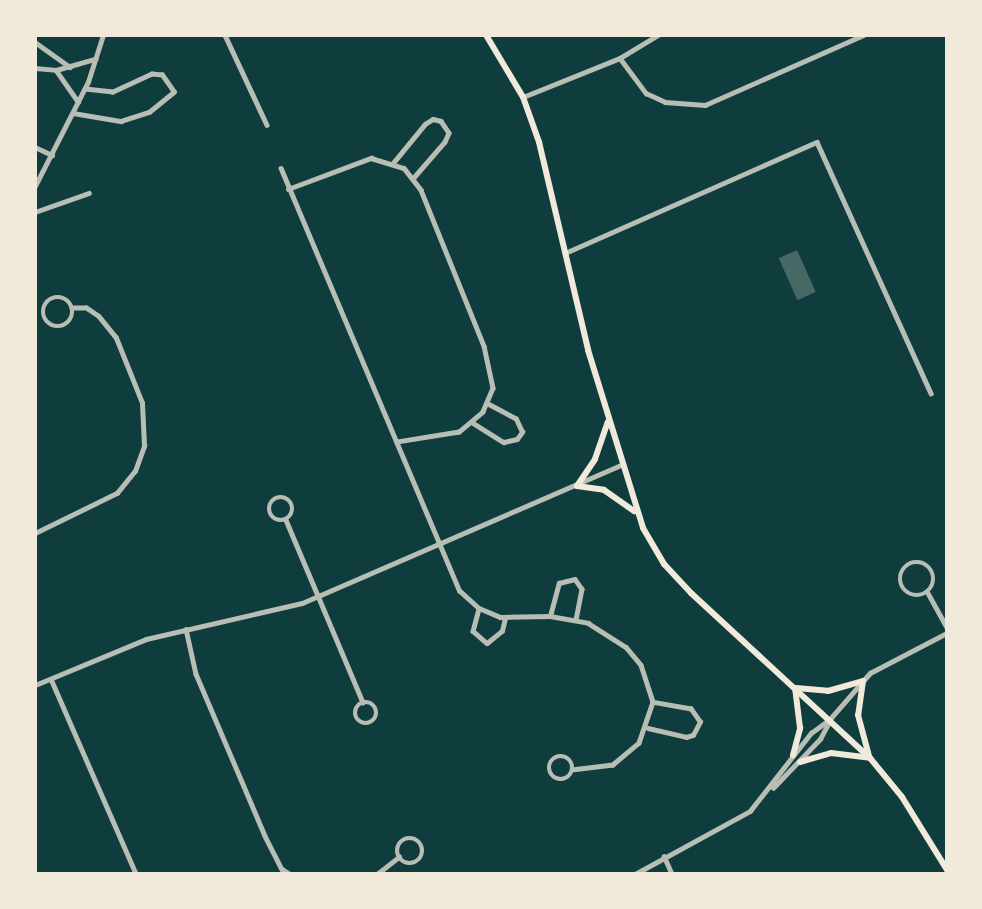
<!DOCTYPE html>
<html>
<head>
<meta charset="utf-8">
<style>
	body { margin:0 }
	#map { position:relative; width:982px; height:909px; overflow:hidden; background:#0f3d3e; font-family:"PT Sans",sans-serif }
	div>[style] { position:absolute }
	.building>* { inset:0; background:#486865; transform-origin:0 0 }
	.minor>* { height:4.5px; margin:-2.25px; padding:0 2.25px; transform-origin:2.25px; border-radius:2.25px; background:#b8beb3 }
	.minor>.ring { margin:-2.25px; padding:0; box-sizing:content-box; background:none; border:4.5px solid #b8beb3; border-radius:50% }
	.tertiary>* { height:5px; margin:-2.5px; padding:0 2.5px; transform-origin:2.5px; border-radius:2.5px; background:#b8beb3 }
	.primary>* { height:6px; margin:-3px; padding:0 3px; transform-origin:3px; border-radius:3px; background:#f1e9da }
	span { translate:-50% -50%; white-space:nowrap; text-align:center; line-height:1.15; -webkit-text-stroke:5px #f1e9da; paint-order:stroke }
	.frame { position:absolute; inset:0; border:37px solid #f1e9da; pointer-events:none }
</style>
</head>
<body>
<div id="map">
	<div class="building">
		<i style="left:797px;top:250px;width:46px;height:20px;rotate:66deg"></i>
	</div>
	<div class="minor">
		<i style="left:225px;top:35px;width:99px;rotate:65deg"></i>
		<i style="left:35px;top:42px;width:43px;rotate:35.5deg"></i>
		<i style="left:620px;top:58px;width:44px;rotate:53.4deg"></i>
		<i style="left:646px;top:93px;width:21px;rotate:25deg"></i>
		<i style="left:665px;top:102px;width:40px;rotate:4.3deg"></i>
		<i style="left:705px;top:105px;width:174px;rotate:-23.8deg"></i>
		<i style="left:35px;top:68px;width:21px;rotate:5deg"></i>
		<i style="left:56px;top:70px;width:41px;rotate:-15.8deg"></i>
		<i style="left:56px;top:70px;width:39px;rotate:55deg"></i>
		<i style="left:523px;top:97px;width:105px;rotate:-21.9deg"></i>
		<i style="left:620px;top:58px;width:44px;rotate:-31.2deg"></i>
		<i style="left:73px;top:113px;width:49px;rotate:9.5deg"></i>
		<i style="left:121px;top:121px;width:29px;rotate:-18deg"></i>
		<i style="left:149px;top:112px;width:32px;rotate:-39deg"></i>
		<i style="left:174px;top:92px;width:21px;rotate:-125deg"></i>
		<i style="left:162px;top:75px;width:10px;rotate:-174deg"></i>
		<i style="left:152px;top:74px;width:43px;rotate:155.2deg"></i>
		<i style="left:113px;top:92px;width:28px;rotate:-174deg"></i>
		<i style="left:35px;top:147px;width:19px;rotate:25deg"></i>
		<i style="left:393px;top:163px;width:50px;rotate:-50.6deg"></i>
		<i style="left:425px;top:124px;width:9px;rotate:-32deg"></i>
		<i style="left:433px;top:119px;width:8px;rotate:14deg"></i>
		<i style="left:441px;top:121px;width:14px;rotate:56deg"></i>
		<i style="left:449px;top:133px;width:10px;rotate:114deg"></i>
		<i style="left:445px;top:142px;width:49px;rotate:130.9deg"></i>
		<i style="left:281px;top:168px;width:459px;rotate:67.1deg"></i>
		<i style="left:460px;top:591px;width:25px;rotate:42deg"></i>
		<i style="left:479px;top:608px;width:23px;rotate:23deg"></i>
		<i style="left:500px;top:617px;width:50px;rotate:-1.1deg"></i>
		<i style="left:550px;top:616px;width:39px;rotate:10deg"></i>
		<i style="left:588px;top:623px;width:45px;rotate:32.3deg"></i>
		<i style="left:626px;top:647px;width:23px;rotate:50deg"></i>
		<i style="left:641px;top:665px;width:39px;rotate:72deg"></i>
		<i style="left:653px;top:702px;width:43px;rotate:108.9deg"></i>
		<i style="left:639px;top:743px;width:34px;rotate:140deg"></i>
		<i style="left:613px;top:765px;width:39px;rotate:173deg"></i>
		<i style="left:35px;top:186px;width:117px;rotate:-63deg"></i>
		<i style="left:88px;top:82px;width:49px;rotate:-72.3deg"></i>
		<i style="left:288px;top:189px;width:89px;rotate:-20.5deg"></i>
		<i style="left:371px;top:158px;width:34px;rotate:17deg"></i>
		<i style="left:404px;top:168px;width:28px;rotate:52deg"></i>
		<i style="left:421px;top:190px;width:168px;rotate:68deg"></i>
		<i style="left:484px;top:346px;width:43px;rotate:77.9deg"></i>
		<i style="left:493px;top:388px;width:26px;rotate:113deg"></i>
		<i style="left:483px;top:412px;width:31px;rotate:140deg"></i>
		<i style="left:459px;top:432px;width:63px;rotate:170.8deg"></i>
		<i style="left:35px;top:212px;width:57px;rotate:-19.4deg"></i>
		<i style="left:565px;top:253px;width:275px;rotate:-23.8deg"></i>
		<i style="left:817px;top:142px;width:276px;rotate:65.6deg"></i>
		<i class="ring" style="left:43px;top:297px;width:25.5px;height:25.5px"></i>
		<i style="left:473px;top:423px;width:36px;rotate:32deg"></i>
		<i style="left:504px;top:442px;width:13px;rotate:-13deg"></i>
		<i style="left:517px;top:439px;width:9px;rotate:-54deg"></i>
		<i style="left:522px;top:432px;width:14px;rotate:-115deg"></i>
		<i style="left:516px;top:419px;width:32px;rotate:-152deg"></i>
		<i class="ring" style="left:269px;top:497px;width:19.5px;height:19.5px"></i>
		<i style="left:286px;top:520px;width:198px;rotate:67.1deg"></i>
		<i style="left:35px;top:533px;width:91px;rotate:-26deg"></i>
		<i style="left:117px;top:493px;width:28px;rotate:-51deg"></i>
		<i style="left:135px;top:471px;width:27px;rotate:-70deg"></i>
		<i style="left:144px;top:446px;width:43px;rotate:-92.7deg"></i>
		<i style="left:142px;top:403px;width:70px;rotate:-111.8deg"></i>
		<i style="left:116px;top:338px;width:28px;rotate:-129deg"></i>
		<i style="left:98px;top:316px;width:14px;rotate:-146deg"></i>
		<i style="left:86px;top:308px;width:14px;rotate:180deg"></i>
		<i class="ring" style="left:900px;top:562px;width:29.5px;height:29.5px"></i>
		<i style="left:928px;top:593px;width:39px;rotate:61deg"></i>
		<i style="left:479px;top:609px;width:23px;rotate:105deg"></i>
		<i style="left:473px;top:631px;width:18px;rotate:41deg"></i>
		<i style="left:487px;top:643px;width:19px;rotate:-39deg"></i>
		<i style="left:502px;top:631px;width:13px;rotate:-77deg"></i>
		<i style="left:550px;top:616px;width:34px;rotate:-75deg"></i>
		<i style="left:559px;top:583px;width:16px;rotate:-14deg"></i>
		<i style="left:575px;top:579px;width:12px;rotate:55deg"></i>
		<i style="left:582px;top:589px;width:31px;rotate:101deg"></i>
		<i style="left:186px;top:629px;width:46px;rotate:77.5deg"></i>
		<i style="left:196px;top:674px;width:176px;rotate:66.9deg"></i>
		<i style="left:265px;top:836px;width:37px;rotate:63deg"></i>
		<i style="left:282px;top:869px;width:9px;rotate:32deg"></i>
		<i style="left:51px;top:679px;width:213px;rotate:66.4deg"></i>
		<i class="ring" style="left:355px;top:702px;width:17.5px;height:17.5px"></i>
		<i style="left:648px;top:728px;width:39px;rotate:13deg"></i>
		<i style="left:686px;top:737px;width:7px;rotate:-16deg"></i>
		<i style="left:693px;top:735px;width:15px;rotate:-62deg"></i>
		<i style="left:700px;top:722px;width:16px;rotate:-125deg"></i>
		<i style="left:691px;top:709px;width:39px;rotate:-170deg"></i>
		<i class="ring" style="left:549px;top:756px;width:19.5px;height:19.5px"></i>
		<i style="left:773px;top:788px;width:68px;rotate:-46.2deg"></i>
		<i style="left:820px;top:739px;width:21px;rotate:-62deg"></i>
		<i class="ring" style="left:397px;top:838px;width:21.5px;height:21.5px"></i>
		<i style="left:664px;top:856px;width:20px;rotate:66deg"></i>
		<i style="left:377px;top:874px;width:28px;rotate:-38deg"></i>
		<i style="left:635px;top:874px;width:131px;rotate:-28.7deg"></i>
		<i style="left:750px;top:811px;width:99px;rotate:-52deg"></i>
		<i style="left:811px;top:733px;width:24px;rotate:-36deg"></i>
		<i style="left:830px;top:719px;width:61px;rotate:-49deg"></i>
		<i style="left:870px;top:673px;width:87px;rotate:-27.5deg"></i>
	</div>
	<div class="tertiary">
		<i style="left:35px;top:685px;width:120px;rotate:-22.5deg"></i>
		<i style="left:146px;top:639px;width:160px;rotate:-13deg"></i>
		<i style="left:302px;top:603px;width:348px;rotate:-23.4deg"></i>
	</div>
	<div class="primary">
		<i style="left:486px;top:35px;width:72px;rotate:59.2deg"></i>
		<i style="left:523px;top:97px;width:48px;rotate:70.4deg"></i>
		<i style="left:539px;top:142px;width:214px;rotate:76.7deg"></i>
		<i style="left:588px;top:350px;width:186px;rotate:72.8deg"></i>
		<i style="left:643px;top:528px;width:42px;rotate:59.7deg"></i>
		<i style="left:664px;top:564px;width:40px;rotate:47deg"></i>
		<i style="left:691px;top:593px;width:243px;rotate:42.7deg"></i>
		<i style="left:870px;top:758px;width:50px;rotate:50.6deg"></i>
		<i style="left:902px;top:797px;width:86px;rotate:58.3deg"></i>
		<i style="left:577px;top:486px;width:32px;rotate:-56deg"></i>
		<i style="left:595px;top:459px;width:39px;rotate:-71deg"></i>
		<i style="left:577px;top:486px;width:27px;rotate:8deg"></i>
		<i style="left:604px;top:490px;width:37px;rotate:35deg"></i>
		<i style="left:863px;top:681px;width:34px;rotate:98deg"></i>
		<i style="left:858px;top:715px;width:42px;rotate:75deg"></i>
		<i style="left:796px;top:688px;width:32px;rotate:5deg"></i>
		<i style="left:828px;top:691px;width:36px;rotate:-16deg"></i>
		<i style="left:793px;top:755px;width:28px;rotate:-75deg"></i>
		<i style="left:800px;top:728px;width:38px;rotate:-97deg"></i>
		<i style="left:800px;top:762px;width:32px;rotate:-16deg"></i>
		<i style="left:831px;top:753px;width:39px;rotate:7deg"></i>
	</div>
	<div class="frame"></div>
</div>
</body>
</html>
